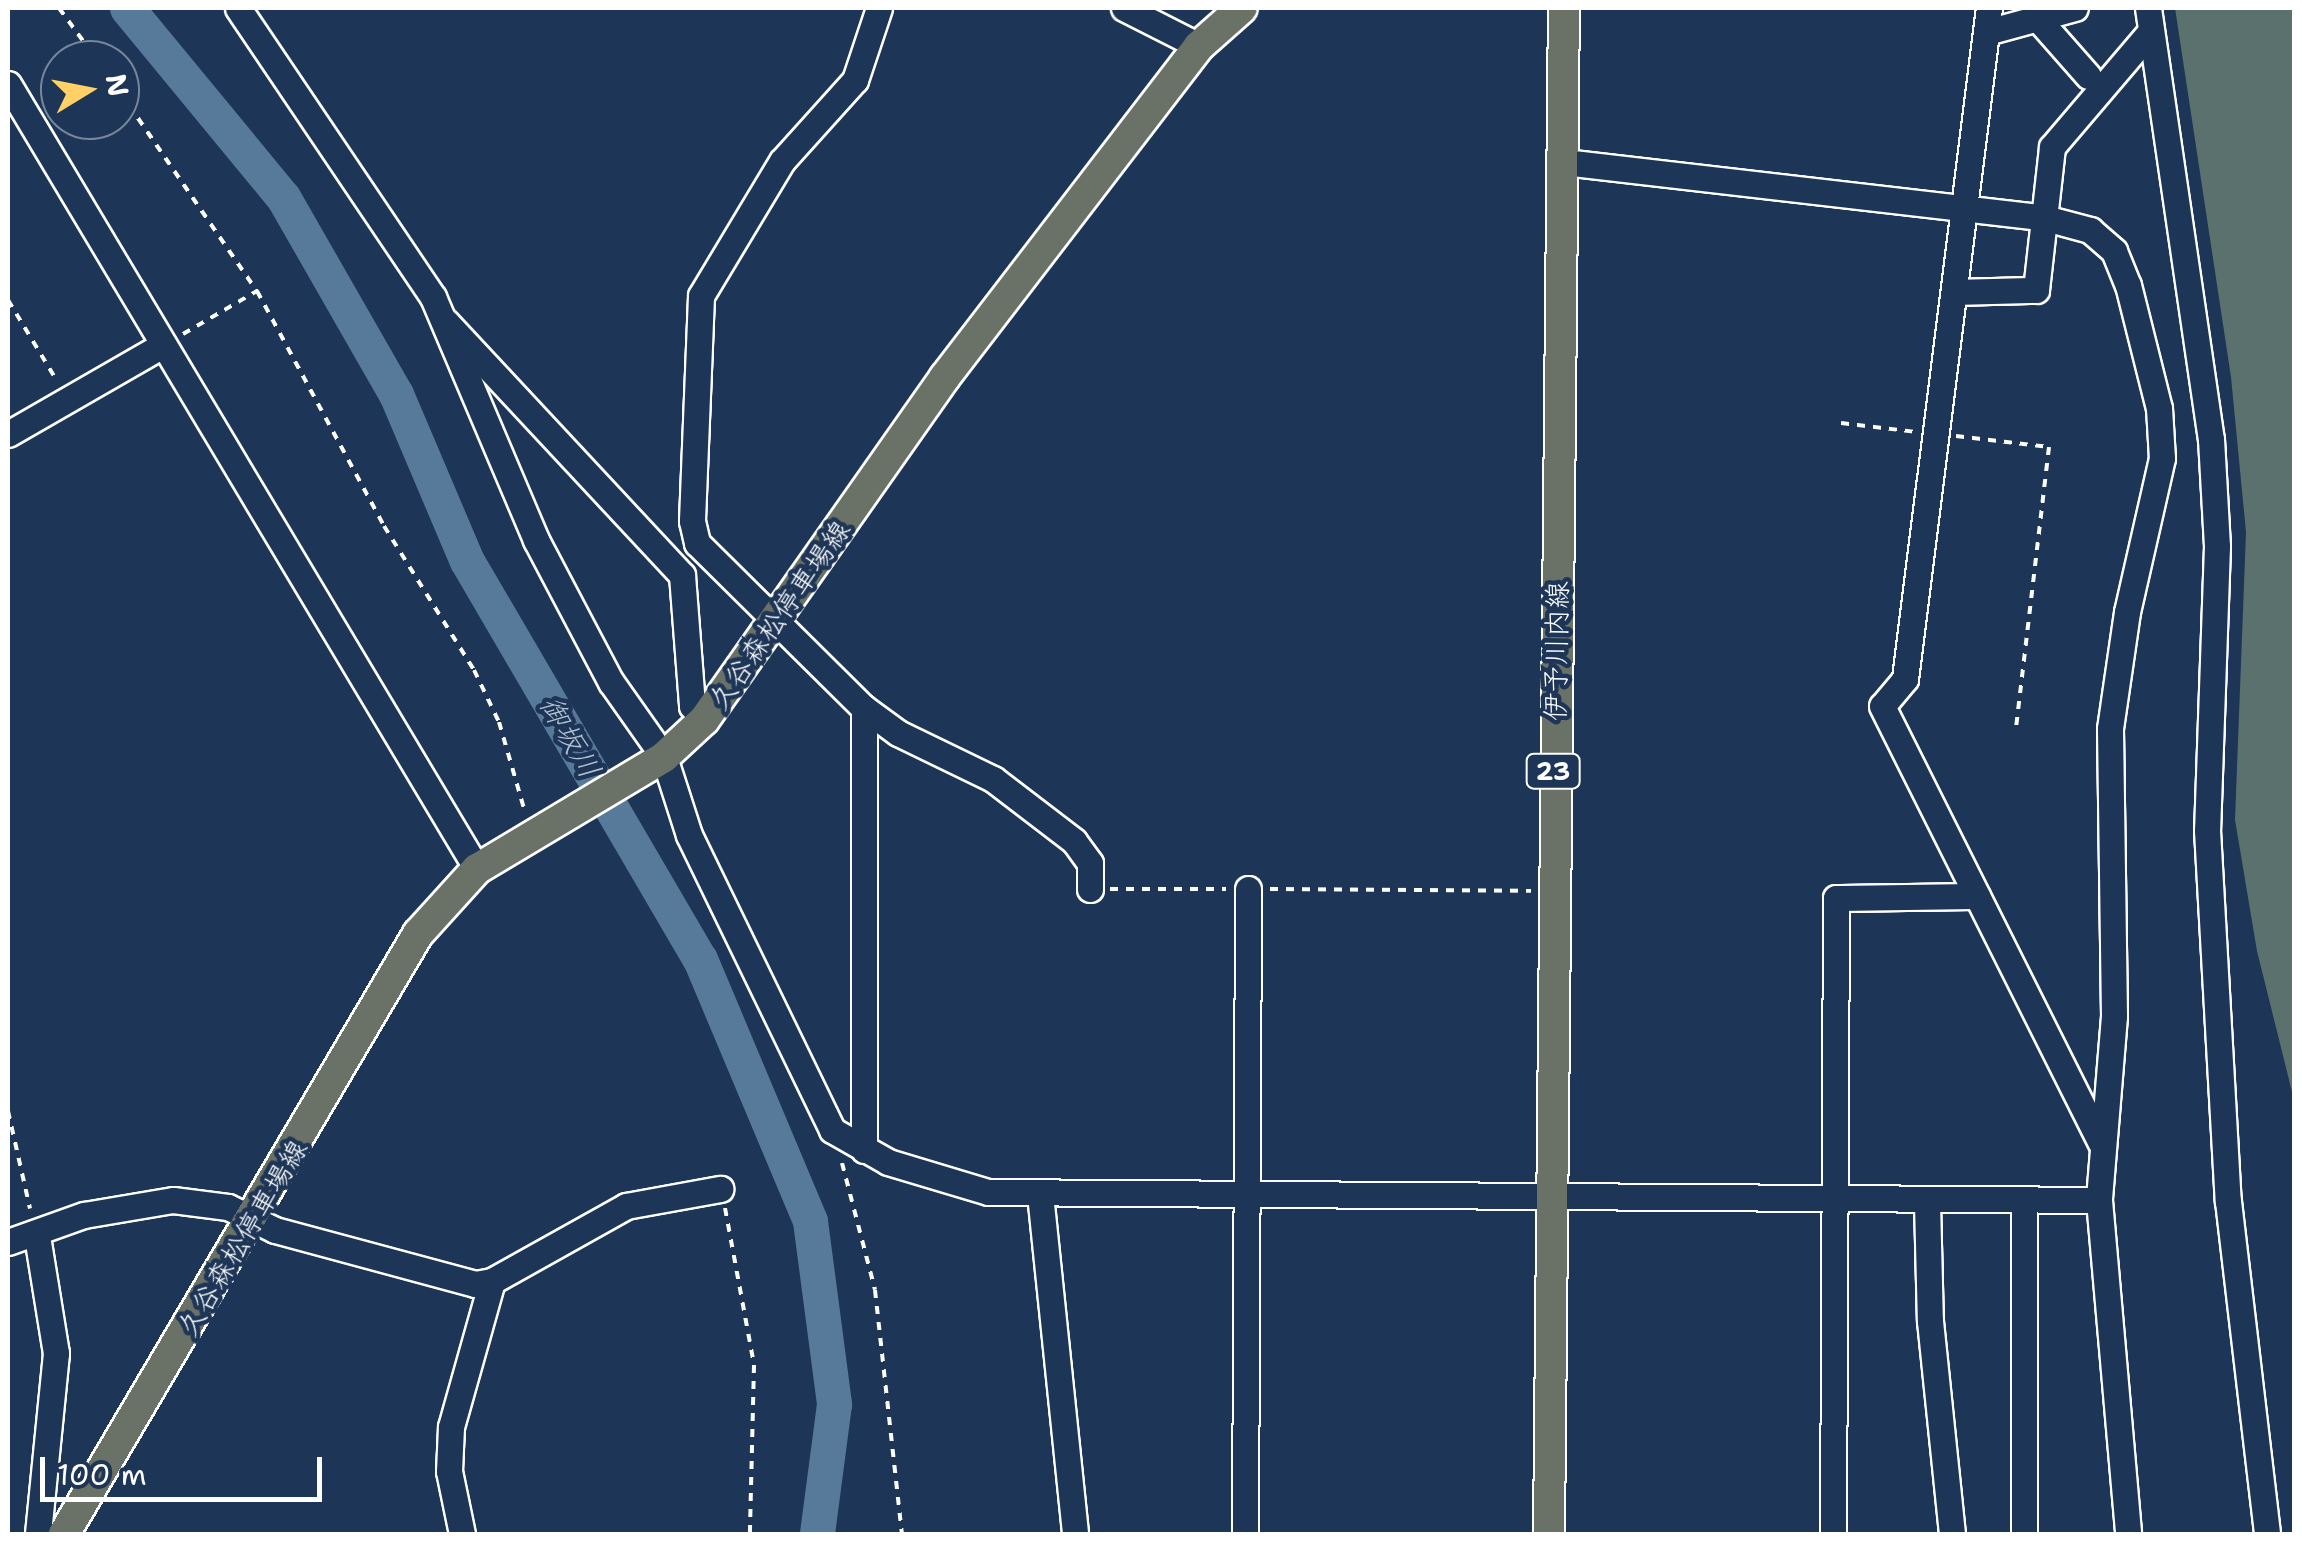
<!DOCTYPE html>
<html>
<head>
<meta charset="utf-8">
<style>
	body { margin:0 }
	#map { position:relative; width:2302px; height:1542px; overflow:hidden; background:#1d3557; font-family:"Shantell Sans","Klee One",sans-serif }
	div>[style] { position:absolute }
	.green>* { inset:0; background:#5b716d }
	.river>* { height:35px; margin:-17.5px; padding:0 17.5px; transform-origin:17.5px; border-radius:17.5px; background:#587a9a }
	.path>* { height:4px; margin-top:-2px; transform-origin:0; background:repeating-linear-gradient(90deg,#fff 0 8px,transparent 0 16px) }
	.roads { filter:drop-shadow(2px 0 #fff) drop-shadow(-2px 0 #fff) drop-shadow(0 2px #fff) drop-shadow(0 -2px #fff) }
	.minor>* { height:25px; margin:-12.5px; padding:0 12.5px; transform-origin:12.5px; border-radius:12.5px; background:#1d3557 }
	.major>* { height:30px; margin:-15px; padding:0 15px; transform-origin:15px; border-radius:15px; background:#6a7166 }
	span { translate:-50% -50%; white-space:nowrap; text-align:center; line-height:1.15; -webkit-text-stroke:9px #1d3557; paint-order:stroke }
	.shield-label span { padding:2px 8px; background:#1d3557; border:2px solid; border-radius:8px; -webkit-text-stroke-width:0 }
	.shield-label { font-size:25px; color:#fff; font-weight:700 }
	.street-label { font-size:28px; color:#fff }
	.water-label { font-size:30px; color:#b4c3d2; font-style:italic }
	.frame { position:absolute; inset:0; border:10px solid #fff; pointer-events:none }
	.north { position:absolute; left:40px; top:40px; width:100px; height:100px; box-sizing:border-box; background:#1d3557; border:2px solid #77869a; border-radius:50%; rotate:80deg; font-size:28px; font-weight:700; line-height:40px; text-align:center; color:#fff }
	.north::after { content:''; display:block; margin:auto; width:35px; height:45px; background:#ffd166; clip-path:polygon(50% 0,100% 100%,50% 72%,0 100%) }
	.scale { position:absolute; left:40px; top:1457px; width:282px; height:45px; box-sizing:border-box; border:5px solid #fff; border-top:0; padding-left:12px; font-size:30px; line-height:35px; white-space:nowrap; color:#fff; -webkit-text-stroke:8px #1d3557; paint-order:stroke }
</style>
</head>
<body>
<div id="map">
	<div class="green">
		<i style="clip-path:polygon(2175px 8px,2294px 8px,2294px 1100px,2257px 951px,2235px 820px,2246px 532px,2231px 377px)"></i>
	</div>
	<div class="river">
		<i style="left:127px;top:8px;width:245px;rotate:50.5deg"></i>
		<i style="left:283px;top:197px;width:227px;rotate:60.2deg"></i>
		<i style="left:396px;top:394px;width:181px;rotate:67deg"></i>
		<i style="left:467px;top:561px;width:461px;rotate:59.7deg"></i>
		<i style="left:700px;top:959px;width:284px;rotate:67.2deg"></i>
		<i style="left:810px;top:1221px;width:185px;rotate:82.5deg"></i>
		<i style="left:834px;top:1404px;width:131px;rotate:97.5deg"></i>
	</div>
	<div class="path">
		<i style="left:59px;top:8px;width:64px;rotate:53.8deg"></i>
		<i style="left:120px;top:92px;width:242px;rotate:55.5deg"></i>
		<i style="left:257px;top:291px;width:267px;rotate:61.6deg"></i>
		<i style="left:384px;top:526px;width:170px;rotate:58deg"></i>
		<i style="left:474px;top:670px;width:58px;rotate:64.3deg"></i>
		<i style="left:499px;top:722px;width:94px;rotate:73.9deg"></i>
		<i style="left:8px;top:300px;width:95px;rotate:58.8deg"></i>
		<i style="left:183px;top:334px;width:86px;rotate:-30.2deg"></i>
		<i style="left:1841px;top:423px;width:77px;rotate:6.8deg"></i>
		<i style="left:1956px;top:436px;width:94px;rotate:6.7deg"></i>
		<i style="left:2049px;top:447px;width:282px;rotate:96.7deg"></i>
		<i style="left:1110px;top:889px;width:116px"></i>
		<i style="left:1270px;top:889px;width:261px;rotate:0.4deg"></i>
		<i style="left:8px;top:1111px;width:100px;rotate:77.3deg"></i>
		<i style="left:842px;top:1163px;width:131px;rotate:75.4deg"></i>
		<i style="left:875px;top:1290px;width:245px;rotate:83.7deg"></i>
		<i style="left:725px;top:1208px;width:160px;rotate:79.5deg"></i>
		<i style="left:754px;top:1365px;width:169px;rotate:91.4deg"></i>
	</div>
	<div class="roads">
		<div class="minor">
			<i style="left:238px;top:8px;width:349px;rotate:56deg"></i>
			<i style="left:433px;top:297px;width:264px;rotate:67deg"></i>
			<i style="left:536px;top:540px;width:161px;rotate:62.2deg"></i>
			<i style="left:611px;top:682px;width:92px;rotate:54.8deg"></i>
			<i style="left:664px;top:757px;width:82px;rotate:72.2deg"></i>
			<i style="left:689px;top:835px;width:328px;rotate:64.1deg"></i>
			<i style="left:832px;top:1130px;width:64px;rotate:29.7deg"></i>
			<i style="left:888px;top:1162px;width:104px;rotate:16.7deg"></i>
			<i style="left:988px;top:1192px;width:1111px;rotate:0.41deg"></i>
			<i style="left:879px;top:8px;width:76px;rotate:108.4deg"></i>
			<i style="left:855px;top:80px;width:109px;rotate:132deg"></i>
			<i style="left:782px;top:161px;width:157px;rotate:121deg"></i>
			<i style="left:701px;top:296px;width:225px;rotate:92.3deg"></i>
			<i style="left:692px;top:521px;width:23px;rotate:77deg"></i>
			<i style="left:697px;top:543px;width:235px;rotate:44.7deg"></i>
			<i style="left:864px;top:708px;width:42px;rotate:36.3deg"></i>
			<i style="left:898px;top:733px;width:106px;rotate:25.8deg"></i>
			<i style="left:993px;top:779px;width:102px;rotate:37.4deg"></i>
			<i style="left:1074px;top:841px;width:27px;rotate:54deg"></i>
			<i style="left:1090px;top:863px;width:26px;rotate:90deg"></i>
			<i style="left:1124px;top:8px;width:84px;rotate:26.9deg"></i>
			<i style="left:1989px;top:8px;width:676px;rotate:97.14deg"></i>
			<i style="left:1905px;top:679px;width:35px;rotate:130deg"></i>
			<i style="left:1882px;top:706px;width:489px;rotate:63.4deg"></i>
			<i style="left:2148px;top:8px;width:436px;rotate:81.7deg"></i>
			<i style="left:2211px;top:439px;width:107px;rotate:86.8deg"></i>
			<i style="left:2217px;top:546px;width:284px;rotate:92deg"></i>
			<i style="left:2207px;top:830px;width:372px;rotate:86.8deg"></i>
			<i style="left:2228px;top:1201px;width:335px;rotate:83.3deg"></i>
			<i style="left:2038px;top:19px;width:76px;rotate:48.7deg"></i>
			<i style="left:1987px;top:32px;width:91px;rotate:-15.3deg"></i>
			<i style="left:8px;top:84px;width:914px;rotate:59.14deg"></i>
			<i style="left:1564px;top:162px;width:484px;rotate:6.6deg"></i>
			<i style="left:2045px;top:218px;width:47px;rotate:14.9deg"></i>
			<i style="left:2090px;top:230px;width:32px;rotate:41deg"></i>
			<i style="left:2114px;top:251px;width:37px;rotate:68deg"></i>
			<i style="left:2128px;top:285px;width:127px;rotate:75.9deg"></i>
			<i style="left:2159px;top:408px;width:50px;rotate:86.6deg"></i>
			<i style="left:2162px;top:458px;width:158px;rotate:102.8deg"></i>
			<i style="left:2127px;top:612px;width:118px;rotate:98.3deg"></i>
			<i style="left:2110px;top:729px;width:287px;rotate:89.2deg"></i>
			<i style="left:2114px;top:1016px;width:185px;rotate:94.7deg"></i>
			<i style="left:2099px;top:1200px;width:335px;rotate:85deg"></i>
			<i style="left:1957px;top:292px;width:79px;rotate:-1.5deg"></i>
			<i style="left:2036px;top:290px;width:144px;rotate:-83.6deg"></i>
			<i style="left:2052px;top:147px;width:151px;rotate:-49.6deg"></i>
			<i style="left:446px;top:322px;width:346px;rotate:47deg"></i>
			<i style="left:682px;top:575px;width:131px;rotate:85.6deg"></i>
			<i style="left:692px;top:706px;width:18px;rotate:49deg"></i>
			<i style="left:8px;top:434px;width:177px;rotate:-29.9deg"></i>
			<i style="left:864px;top:708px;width:442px;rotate:90deg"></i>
			<i style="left:1040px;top:1194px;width:342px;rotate:84.1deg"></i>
			<i style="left:1927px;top:1202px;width:119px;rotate:88.6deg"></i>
			<i style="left:1930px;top:1321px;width:214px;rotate:84.1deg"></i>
			<i style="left:37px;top:1236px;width:119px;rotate:80.8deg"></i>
			<i style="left:56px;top:1353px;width:182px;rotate:95.7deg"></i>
			<i style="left:8px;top:1242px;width:81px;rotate:-19.6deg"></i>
			<i style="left:84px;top:1215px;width:90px;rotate:-9.6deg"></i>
			<i style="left:173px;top:1200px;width:55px;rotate:7.3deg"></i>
			<i style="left:228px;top:1207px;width:52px;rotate:26.1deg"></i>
			<i style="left:275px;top:1230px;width:207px;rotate:15.1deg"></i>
			<i style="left:475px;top:1284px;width:17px;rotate:-10deg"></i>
			<i style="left:492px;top:1281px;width:152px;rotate:105.7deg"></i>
			<i style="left:451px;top:1427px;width:44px;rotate:92.6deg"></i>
			<i style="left:449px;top:1471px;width:64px;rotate:78.3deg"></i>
			<i style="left:492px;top:1281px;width:154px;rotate:-29.2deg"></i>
			<i style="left:626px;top:1206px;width:96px;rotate:-10.3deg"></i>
			<i style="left:1245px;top:1534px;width:645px;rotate:-89.73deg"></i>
			<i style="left:1833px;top:1534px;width:636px;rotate:-89.73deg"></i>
			<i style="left:1836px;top:898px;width:141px;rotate:-0.8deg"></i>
			<i style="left:2024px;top:1534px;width:333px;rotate:-90deg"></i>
		</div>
		<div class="major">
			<i style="left:64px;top:1534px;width:697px;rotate:-59.46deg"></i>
			<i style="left:418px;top:934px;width:88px;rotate:-47.8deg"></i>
			<i style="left:477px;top:869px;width:218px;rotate:-30.9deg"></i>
			<i style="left:664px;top:757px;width:54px;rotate:-42.8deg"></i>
			<i style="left:704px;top:720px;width:419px;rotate:-54.9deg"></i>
			<i style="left:945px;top:377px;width:417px;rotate:-52.5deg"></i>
			<i style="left:1199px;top:46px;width:57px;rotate:-41.5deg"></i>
			<i style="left:1549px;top:1534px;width:1526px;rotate:-89.44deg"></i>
		</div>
	</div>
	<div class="shield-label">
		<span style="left:1553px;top:771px">23</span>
	</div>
	<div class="street-label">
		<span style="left:779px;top:615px;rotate:-55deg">久谷森松停車場線</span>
		<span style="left:1556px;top:651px;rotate:-89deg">伊予川内線</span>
		<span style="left:242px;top:1238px;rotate:-59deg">久谷森松停車場線</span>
	</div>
	<div class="water-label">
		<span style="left:570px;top:737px;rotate:60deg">御坂川</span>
	</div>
	<div class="frame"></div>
	<div class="north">N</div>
	<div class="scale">100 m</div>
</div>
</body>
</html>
